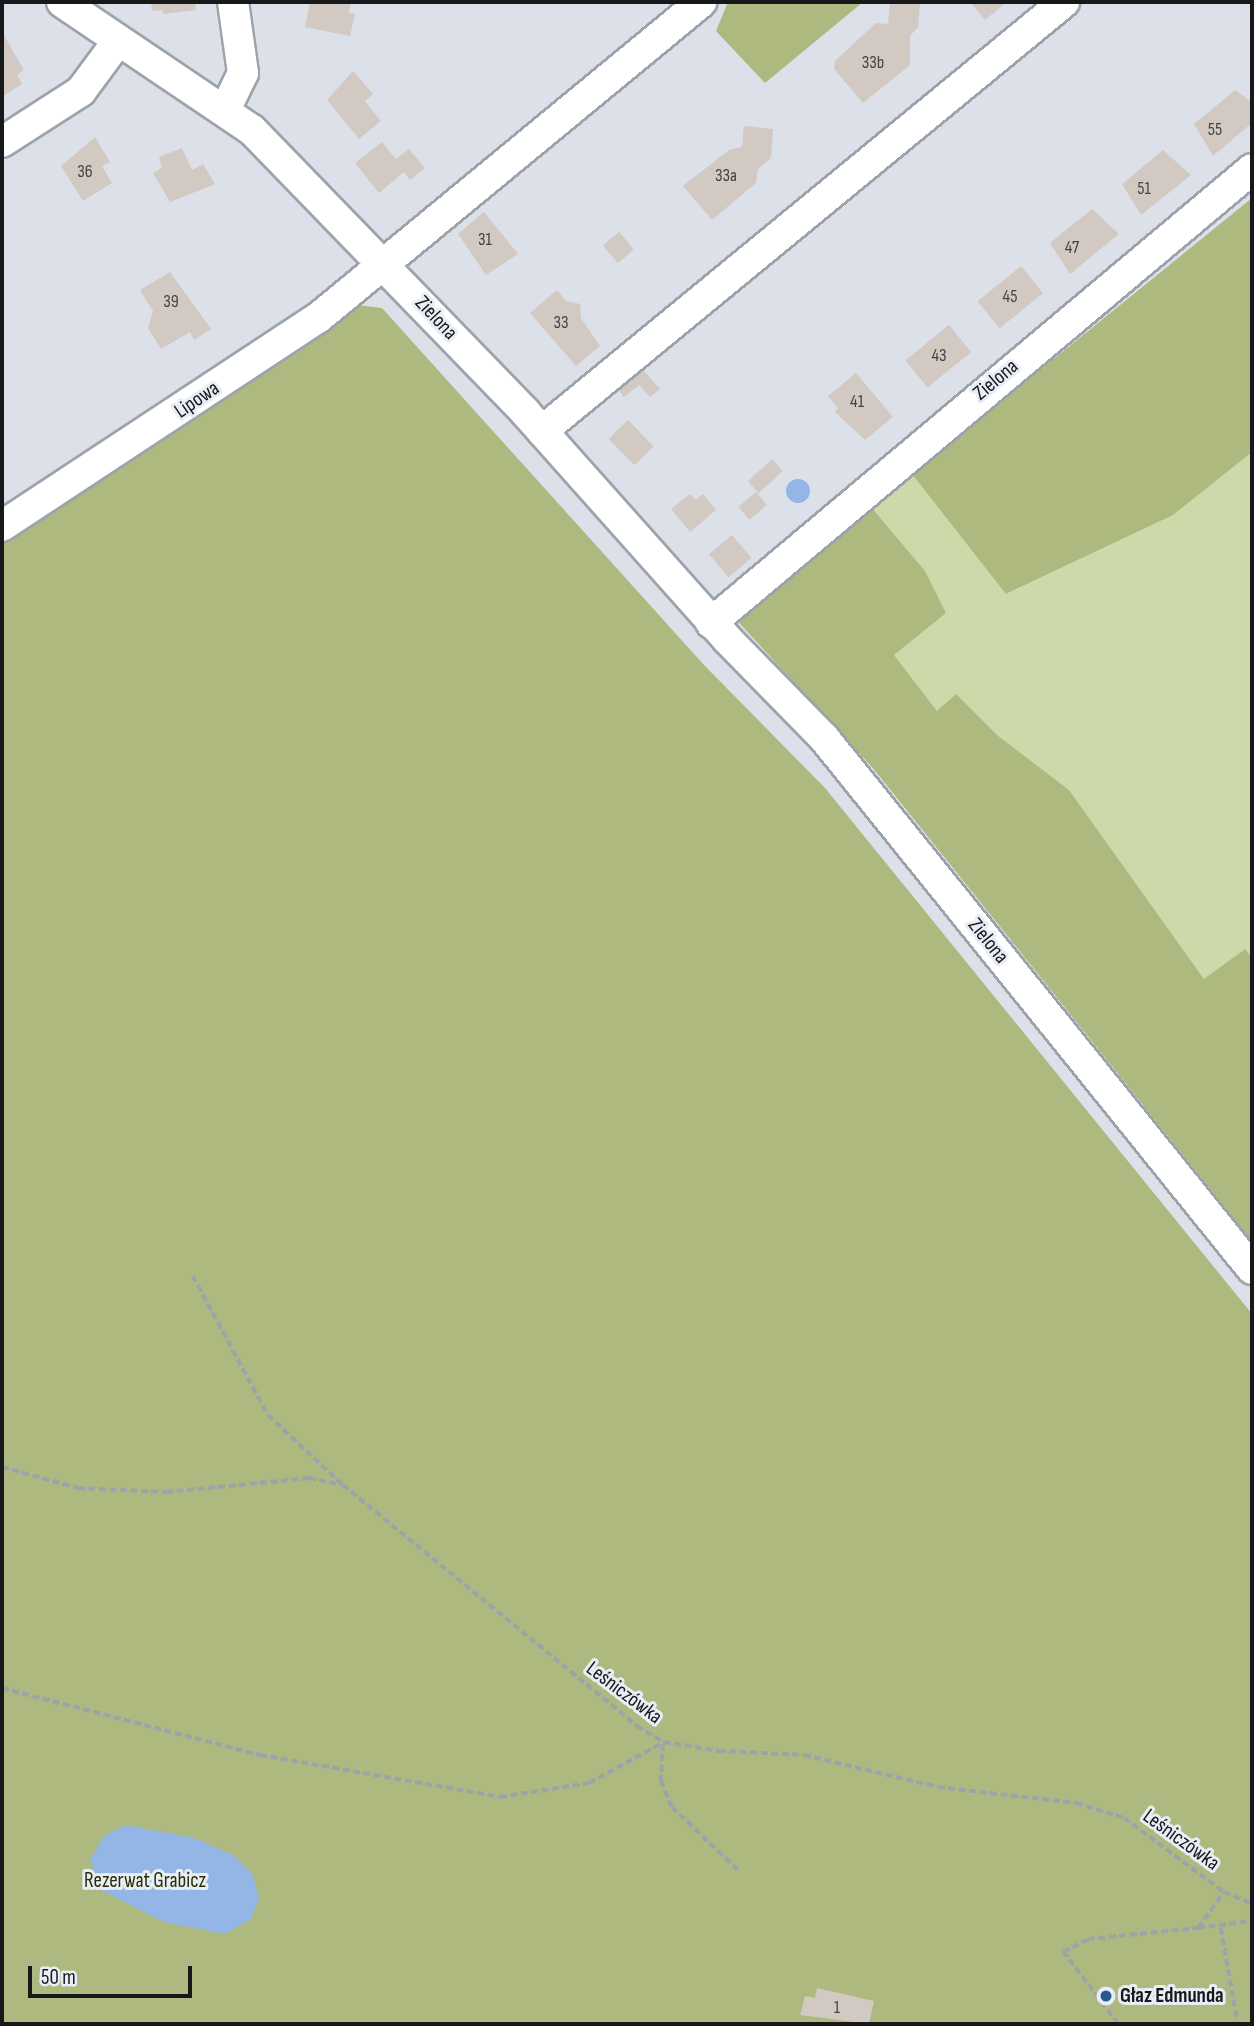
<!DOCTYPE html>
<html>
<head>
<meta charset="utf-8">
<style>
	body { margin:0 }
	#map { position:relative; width:1254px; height:2026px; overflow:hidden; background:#dbe0e9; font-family:"Sofia Sans Condensed",sans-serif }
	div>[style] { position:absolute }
	.green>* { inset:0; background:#ced9a9 }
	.forest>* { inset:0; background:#adb97e }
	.water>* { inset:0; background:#93b6e7 }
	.round { border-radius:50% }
	.building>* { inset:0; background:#d2c9c3; transform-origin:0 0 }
	.path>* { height:3.5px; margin-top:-1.75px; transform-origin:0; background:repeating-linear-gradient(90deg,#9ea2a9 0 7px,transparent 0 10.5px) }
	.roads { filter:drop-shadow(2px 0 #9da3ab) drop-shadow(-2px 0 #9da3ab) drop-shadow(0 2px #9da3ab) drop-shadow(0 -2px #9da3ab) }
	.minor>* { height:30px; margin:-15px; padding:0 15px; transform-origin:15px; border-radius:15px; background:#fff }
	.dots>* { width:19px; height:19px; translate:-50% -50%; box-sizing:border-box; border:4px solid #e8eef6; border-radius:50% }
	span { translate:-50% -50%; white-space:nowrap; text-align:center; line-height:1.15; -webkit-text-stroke:6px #e8eef6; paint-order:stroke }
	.number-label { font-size:18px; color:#454444 }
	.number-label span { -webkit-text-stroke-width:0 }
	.street-label { font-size:21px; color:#16181a }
	.park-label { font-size:21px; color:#292f01 }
	.poi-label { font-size:21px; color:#16181a; font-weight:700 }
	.left { translate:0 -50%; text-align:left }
	.frame { position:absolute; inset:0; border:4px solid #16181a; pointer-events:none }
	.scale { position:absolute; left:28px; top:1966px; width:164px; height:32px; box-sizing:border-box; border:4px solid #16181a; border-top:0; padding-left:9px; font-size:21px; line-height:24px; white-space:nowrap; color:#16181a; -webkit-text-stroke:5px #e8eef6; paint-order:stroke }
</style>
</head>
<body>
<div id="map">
	<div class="green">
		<i style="clip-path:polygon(1252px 452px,1252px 958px,1244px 949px,1205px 980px,1069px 790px,997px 735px,956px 695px,938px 712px,894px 655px,946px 612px,865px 500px,906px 466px,1007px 594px,1173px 515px)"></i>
	</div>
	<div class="forest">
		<i style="clip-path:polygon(728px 2px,863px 2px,765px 83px,716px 31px)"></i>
		<i style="clip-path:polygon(1252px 198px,1252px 452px,1173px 515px,1006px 594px,912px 474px)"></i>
		<i style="clip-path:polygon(357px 305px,382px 308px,704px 665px,825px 788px,1252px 1314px,1252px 2024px,2px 2024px,2px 524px)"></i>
		<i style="clip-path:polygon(865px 500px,925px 571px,946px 613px,894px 655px,937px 711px,956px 694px,997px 735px,1069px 790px,1204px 979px,1245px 949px,1252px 958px,1252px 1241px,872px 767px,730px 613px)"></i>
	</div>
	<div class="water">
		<i class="round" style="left:786px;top:479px;width:24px;height:24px"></i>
		<i style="clip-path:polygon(126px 1825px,195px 1838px,233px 1855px,253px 1875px,259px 1899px,251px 1919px,225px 1934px,164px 1922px,101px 1890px,90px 1859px,105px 1835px)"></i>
	</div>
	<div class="building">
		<i style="clip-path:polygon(151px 2px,195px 2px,196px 10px,163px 14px,163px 10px,152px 11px)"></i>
		<i style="clip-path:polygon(310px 2px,351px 2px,349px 13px,355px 14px,350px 36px,305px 27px)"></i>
		<i style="clip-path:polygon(890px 2px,920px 3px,918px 27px,910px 36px,910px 65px,863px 103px,834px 69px,835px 61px,876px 23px,888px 24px)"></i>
		<i style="clip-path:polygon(970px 2px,1007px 2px,985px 20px)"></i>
		<i style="clip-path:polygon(2px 32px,24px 70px,17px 75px,22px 84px,2px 97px)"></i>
		<i style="clip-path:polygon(353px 71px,373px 94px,365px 101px,381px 121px,359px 139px,327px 100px)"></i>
		<i style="clip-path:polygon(1235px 90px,1252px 102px,1252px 123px,1213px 156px,1194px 124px)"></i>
		<i style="clip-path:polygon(744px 126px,773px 129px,771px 158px,758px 169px,756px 183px,712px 220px,683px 186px,729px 150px,742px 147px)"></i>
		<i style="clip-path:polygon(95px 137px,110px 162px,102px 166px,112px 183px,83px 201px,61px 166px)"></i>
		<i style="clip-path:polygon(382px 142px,396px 159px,409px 149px,425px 168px,410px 180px,404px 172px,379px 193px,355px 163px)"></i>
		<i style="clip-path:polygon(182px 148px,192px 170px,203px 164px,215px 184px,170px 202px,153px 173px,162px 168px,159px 157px)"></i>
		<i style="clip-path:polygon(1163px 150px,1191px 175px,1141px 215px,1122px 184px)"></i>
		<i style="clip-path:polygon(1092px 209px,1119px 234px,1070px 274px,1050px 243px)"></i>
		<i style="clip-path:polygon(484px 212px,518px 254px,486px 275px,458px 234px)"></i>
		<i style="left:619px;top:232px;width:23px;height:21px;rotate:50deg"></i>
		<i style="left:1021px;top:266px;width:35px;height:56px;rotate:51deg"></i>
		<i style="clip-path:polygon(170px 272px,211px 329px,194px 340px,190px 332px,161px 349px,148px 328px,153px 311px,140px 290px)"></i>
		<i style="clip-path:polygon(557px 290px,566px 301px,580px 304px,581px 318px,600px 346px,576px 366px,530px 313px)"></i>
		<i style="left:949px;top:325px;width:35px;height:56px;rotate:51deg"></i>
		<i style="clip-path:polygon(636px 362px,660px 389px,650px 397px,639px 385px,624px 397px,612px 382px)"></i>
		<i style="clip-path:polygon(856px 373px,893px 417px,865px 440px,835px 412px,838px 408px,828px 396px)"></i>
		<i style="left:628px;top:420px;width:37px;height:27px;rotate:46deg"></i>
		<i style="left:772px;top:459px;width:16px;height:33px;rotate:47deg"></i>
		<i style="left:756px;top:492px;width:17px;height:23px;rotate:50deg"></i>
		<i style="clip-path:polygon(690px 494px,696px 500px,703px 494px,716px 510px,690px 532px,671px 509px)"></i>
		<i style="left:732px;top:535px;width:30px;height:30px;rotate:50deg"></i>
		<i style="clip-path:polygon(817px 1988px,874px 2001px,869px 2024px,800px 2015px,805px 1996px,815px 1998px)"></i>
	</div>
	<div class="path">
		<i style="left:193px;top:1276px;width:158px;rotate:61.7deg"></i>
		<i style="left:268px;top:1415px;width:103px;rotate:43deg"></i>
		<i style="left:343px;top:1485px;width:380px;rotate:39.3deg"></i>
		<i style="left:637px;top:1726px;width:31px;rotate:31deg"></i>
		<i style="left:664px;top:1742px;width:56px;rotate:9.3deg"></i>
		<i style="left:719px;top:1751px;width:85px;rotate:2.7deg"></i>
		<i style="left:804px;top:1755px;width:138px;rotate:13.4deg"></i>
		<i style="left:938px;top:1787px;width:139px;rotate:6.6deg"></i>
		<i style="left:1076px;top:1803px;width:50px;rotate:17.4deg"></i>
		<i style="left:1124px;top:1818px;width:124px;rotate:36.5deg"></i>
		<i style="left:1224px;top:1892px;width:30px;rotate:23deg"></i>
		<i style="left:2px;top:1467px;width:79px;rotate:15.4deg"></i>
		<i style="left:78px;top:1488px;width:88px;rotate:2.6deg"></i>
		<i style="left:166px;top:1492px;width:144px;rotate:-5.6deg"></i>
		<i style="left:309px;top:1478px;width:33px;rotate:12deg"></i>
		<i style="left:2px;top:1688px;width:267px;rotate:14.6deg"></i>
		<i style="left:260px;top:1755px;width:244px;rotate:9.9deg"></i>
		<i style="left:500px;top:1797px;width:90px;rotate:-8.9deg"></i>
		<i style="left:589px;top:1783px;width:85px;rotate:-28.7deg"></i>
		<i style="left:663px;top:1744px;width:37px;rotate:93deg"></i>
		<i style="left:661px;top:1781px;width:28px;rotate:67deg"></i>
		<i style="left:672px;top:1807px;width:91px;rotate:43.7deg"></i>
		<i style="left:1198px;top:1928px;width:54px;rotate:-7.4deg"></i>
		<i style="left:1221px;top:1928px;width:97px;rotate:80deg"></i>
		<i style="left:1118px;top:2024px;width:91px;rotate:-127.4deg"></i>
		<i style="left:1063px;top:1952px;width:28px;rotate:-27deg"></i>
		<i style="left:1088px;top:1939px;width:111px;rotate:-5.7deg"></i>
		<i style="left:1198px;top:1928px;width:44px;rotate:-54.2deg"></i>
	</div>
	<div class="roads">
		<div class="minor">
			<i style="left:62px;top:2px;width:229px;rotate:34deg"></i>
			<i style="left:252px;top:130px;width:392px;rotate:45.9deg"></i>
			<i style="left:525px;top:412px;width:304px;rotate:48.3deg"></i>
			<i style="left:727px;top:639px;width:139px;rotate:45.6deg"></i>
			<i style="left:824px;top:738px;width:682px;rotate:51.13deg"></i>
			<i style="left:225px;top:110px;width:41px;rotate:-64.1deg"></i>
			<i style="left:243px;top:73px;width:72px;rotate:-98deg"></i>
			<i style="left:2px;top:142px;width:94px;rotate:-32.8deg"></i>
			<i style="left:81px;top:91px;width:62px;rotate:-53.5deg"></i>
			<i style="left:542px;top:431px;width:676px;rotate:-39.41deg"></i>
			<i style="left:2px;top:526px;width:378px;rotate:-33.4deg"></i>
			<i style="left:318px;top:318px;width:497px;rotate:-39.5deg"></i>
			<i style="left:711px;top:623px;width:706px;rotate:-40deg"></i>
		</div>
	</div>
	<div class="dots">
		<i style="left:1106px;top:1996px;background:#245991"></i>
	</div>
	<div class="number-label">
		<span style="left:873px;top:63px">33b</span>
		<span style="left:1215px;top:130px">55</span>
		<span style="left:85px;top:172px">36</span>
		<span style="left:726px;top:176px">33a</span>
		<span style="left:1144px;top:189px">51</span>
		<span style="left:485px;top:240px">31</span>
		<span style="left:1072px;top:248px">47</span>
		<span style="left:1010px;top:297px">45</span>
		<span style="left:171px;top:302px">39</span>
		<span style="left:561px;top:323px">33</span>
		<span style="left:939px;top:356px">43</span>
		<span style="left:857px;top:402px">41</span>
		<span style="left:837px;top:2008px">1</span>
	</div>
	<div class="street-label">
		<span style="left:436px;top:318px;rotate:47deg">Zielona</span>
		<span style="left:996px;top:380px;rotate:-40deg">Zielona</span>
		<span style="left:197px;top:400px;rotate:-34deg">Lipowa</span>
		<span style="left:988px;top:941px;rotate:51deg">Zielona</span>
		<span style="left:624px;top:1693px;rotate:37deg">Leśniczówka</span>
		<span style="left:1181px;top:1840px;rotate:36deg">Leśniczówka</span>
	</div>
	<div class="park-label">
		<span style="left:145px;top:1881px">Rezerwat Grabicz</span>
	</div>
	<div class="poi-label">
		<span class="left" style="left:1120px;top:1996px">Głaz Edmunda</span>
	</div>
	<div class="frame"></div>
	<div class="scale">50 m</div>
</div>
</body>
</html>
